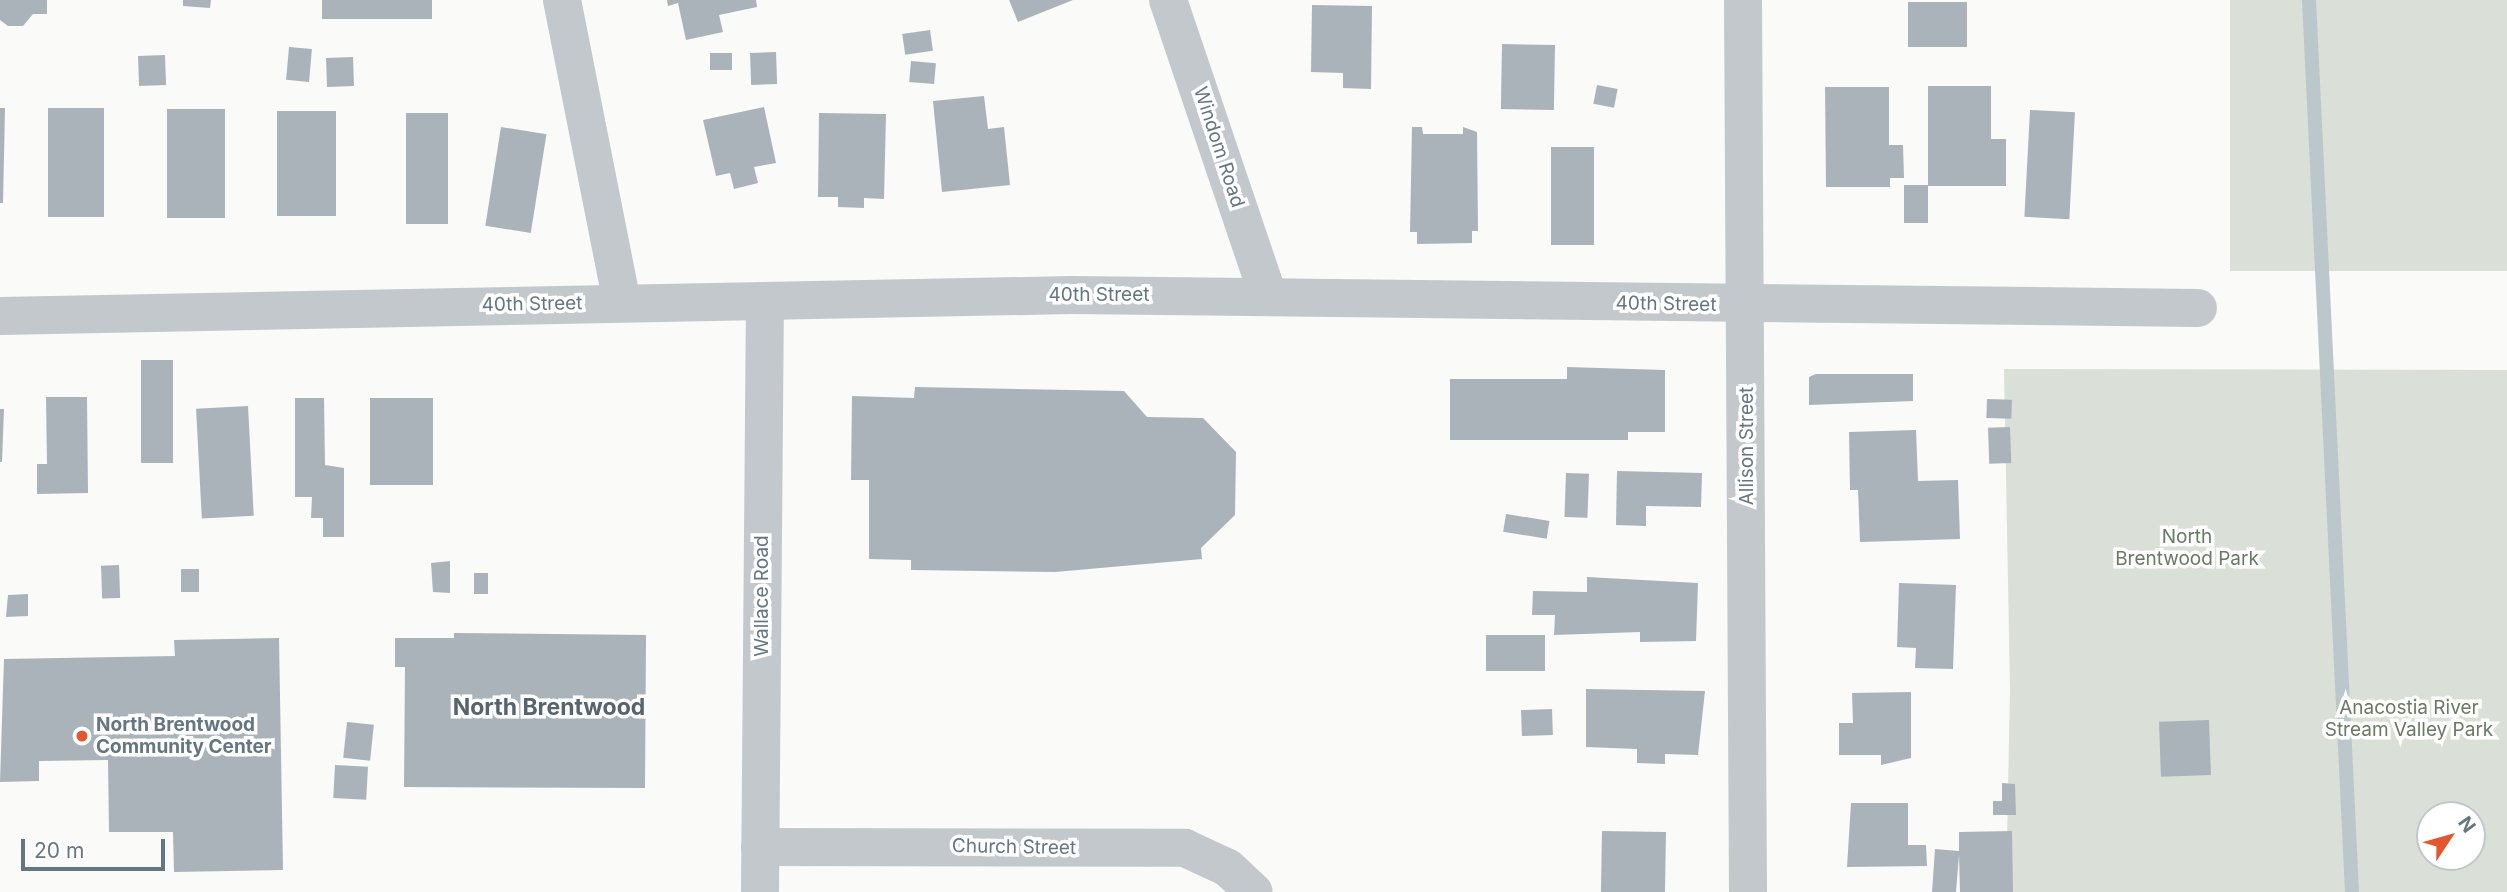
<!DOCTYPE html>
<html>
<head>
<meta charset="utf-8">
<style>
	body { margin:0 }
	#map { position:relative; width:2507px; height:892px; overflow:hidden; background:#fafaf8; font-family:Inter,sans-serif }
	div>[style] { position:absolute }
	.green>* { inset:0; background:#dadfd7; transform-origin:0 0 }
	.stream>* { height:14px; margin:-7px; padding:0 7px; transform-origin:7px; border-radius:7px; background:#bbc7cb }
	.building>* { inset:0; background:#aab3b9; transform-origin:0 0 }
	.street>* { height:38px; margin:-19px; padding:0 19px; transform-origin:19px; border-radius:19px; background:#c3c8cc }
	.dots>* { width:19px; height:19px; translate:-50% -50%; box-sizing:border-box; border:4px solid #fff; border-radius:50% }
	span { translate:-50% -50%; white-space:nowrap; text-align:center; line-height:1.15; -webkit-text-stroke:7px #fff; paint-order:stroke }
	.street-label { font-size:19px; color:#657683 }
	.park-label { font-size:19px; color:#687a64 }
	.poi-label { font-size:19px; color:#657683; font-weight:700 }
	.left { translate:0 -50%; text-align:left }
	.quarter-label { font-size:23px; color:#57646e; font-weight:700 }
	.north { position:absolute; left:2416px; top:801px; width:70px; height:70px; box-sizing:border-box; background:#fff; border:2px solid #c1c8cd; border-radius:50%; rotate:54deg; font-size:19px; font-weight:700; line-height:28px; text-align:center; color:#657683 }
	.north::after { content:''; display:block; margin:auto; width:24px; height:32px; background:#e4572e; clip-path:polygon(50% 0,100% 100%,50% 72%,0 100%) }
	.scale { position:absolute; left:21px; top:839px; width:144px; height:32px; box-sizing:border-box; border:4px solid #657683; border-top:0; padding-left:9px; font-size:21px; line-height:24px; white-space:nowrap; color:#657683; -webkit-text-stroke:5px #fff; paint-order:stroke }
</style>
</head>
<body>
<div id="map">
	<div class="green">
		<i style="left:2230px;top:0;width:277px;height:271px"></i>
		<i style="clip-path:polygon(evenodd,2004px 369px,2507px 370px,2507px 892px,2006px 892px,2010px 689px,2004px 369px,2430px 815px,2472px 815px,2472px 857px,2430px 857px,2430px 815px)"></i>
	</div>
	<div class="stream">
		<i style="left:2309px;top:0;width:893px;rotate:87.24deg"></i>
	</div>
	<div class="building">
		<i style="clip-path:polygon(0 0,47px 0,47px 14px,33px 14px,23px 26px,8px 26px,0 20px)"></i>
		<i style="clip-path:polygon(183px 0,211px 0,210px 8px,183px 6px)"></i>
		<i style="left:322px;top:0;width:110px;height:19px"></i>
		<i style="clip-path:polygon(667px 0,756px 0,757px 7px,719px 15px,723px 32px,686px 40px,678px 3px,668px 6px)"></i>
		<i style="clip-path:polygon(1009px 0,1073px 0,1018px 22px)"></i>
		<i style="left:1908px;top:2px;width:59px;height:45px"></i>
		<i style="clip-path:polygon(1312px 5px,1372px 6px,1371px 89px,1343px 88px,1343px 73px,1311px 72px)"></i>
		<i style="left:930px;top:30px;width:21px;height:28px;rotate:82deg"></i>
		<i style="left:1555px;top:45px;width:65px;height:53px;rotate:91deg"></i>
		<i style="left:289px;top:47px;width:23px;height:33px;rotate:5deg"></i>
		<i style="left:776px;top:52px;width:32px;height:26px;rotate:88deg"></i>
		<i style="left:710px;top:53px;width:22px;height:17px"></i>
		<i style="left:165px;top:55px;width:30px;height:27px;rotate:88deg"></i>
		<i style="left:353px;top:57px;width:29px;height:27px;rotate:88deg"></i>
		<i style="left:911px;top:61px;width:25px;height:21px;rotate:5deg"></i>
		<i style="left:1597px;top:85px;width:21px;height:19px;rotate:11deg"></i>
		<i style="clip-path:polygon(1928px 86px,1991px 86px,1991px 139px,2006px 139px,2006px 186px,1928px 186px)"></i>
		<i style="clip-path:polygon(1825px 87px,1889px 87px,1889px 145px,1903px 145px,1904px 178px,1890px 178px,1890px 187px,1826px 187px)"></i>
		<i style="clip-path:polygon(984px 96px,988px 129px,1004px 127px,1010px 185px,942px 192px,933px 101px)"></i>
		<i style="clip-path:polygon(764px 107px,776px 163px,754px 167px,758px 183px,734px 189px,730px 173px,716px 176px,703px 120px)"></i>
		<i style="clip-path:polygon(0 108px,5px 108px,3px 203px,0 203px)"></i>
		<i style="left:104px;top:108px;width:109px;height:56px;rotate:90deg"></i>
		<i style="left:167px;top:109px;width:58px;height:109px"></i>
		<i style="left:2030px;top:110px;width:45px;height:107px;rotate:3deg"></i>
		<i style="left:277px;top:111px;width:59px;height:105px"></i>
		<i style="left:406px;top:113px;width:42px;height:111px"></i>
		<i style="clip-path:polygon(819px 113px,886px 114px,884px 199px,864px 198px,864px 208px,838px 207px,838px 197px,818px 197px)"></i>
		<i style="left:501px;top:127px;width:46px;height:100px;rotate:9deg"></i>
		<i style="clip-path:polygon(1412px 127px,1422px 127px,1423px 134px,1463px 134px,1463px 127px,1477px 132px,1478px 231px,1472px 231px,1472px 243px,1417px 244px,1417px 232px,1410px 232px)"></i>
		<i style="left:1551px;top:147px;width:43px;height:98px"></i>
		<i style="left:1904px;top:185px;width:24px;height:38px"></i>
		<i style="left:141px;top:360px;width:32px;height:103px"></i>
		<i style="clip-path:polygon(1567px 367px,1665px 370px,1665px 432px,1628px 432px,1628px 440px,1450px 440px,1450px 379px,1567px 379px)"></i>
		<i style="clip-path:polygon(1816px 374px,1913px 374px,1913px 401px,1809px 405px,1809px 377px)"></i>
		<i style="clip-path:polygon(915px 387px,1124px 391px,1147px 417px,1203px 418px,1236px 452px,1235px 515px,1201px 548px,1202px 559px,1055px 572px,911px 570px,911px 560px,869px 559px,869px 480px,851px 480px,852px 396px,914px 398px)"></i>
		<i style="clip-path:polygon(46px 397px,87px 397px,88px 493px,37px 494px,37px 464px,47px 464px)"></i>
		<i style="clip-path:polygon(295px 398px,324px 398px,325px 465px,344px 468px,344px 537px,323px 537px,323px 518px,311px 518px,312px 497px,295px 497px)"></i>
		<i style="left:370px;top:398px;width:63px;height:87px"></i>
		<i style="left:1987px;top:399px;width:25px;height:19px;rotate:2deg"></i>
		<i style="left:248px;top:406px;width:110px;height:52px;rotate:87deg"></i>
		<i style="clip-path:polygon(0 409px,4px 409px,2px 462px,0 462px)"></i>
		<i style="left:2010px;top:427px;width:36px;height:22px;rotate:88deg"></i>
		<i style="clip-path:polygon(1916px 430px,1918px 481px,1958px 480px,1960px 539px,1860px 542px,1858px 490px,1850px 490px,1849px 432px)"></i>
		<i style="clip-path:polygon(1617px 471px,1702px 473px,1701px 507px,1646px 506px,1646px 526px,1616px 525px)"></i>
		<i style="left:1566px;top:473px;width:23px;height:44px;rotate:2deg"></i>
		<i style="left:1506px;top:514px;width:44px;height:18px;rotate:9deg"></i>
		<i style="clip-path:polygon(450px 561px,450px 593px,433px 592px,431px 563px)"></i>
		<i style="left:119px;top:565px;width:33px;height:18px;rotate:88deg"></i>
		<i style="left:181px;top:569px;width:18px;height:23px"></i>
		<i style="left:488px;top:573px;width:21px;height:14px;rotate:90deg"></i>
		<i style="clip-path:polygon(1587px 577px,1698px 583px,1696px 641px,1640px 642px,1640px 632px,1554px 635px,1555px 615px,1532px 615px,1533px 591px,1587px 592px)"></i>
		<i style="clip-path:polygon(1899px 583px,1956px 585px,1953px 669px,1915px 668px,1916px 648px,1897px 647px)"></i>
		<i style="clip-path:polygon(28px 594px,28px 616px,6px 617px,8px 595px)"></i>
		<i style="clip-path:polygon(454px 633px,646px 635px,645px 788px,404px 787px,405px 667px,395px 667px,395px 638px,454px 638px)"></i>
		<i style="left:1486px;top:635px;width:59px;height:36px"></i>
		<i style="clip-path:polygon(279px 638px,283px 870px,174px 872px,173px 832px,109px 832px,108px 760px,39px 761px,39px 781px,0 782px,4px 659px,175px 656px,174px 640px)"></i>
		<i style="clip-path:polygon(1586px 689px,1705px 691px,1698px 755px,1665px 754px,1665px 764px,1637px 763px,1637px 749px,1586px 747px)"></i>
		<i style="clip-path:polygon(1911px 692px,1911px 758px,1881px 765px,1881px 755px,1839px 755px,1839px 723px,1853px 723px,1852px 693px)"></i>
		<i style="left:1552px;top:709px;width:26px;height:31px;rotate:88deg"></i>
		<i style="left:2209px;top:720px;width:55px;height:50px;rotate:88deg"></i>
		<i style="left:347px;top:722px;width:27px;height:36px;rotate:6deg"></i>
		<i style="left:335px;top:765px;width:33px;height:33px;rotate:3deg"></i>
		<i style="clip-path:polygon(2002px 783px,2015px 784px,2016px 815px,1993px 815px,1993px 801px,2002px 801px)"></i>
		<i style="clip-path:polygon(1851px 803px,1908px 803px,1908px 845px,1926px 845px,1927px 866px,1847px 867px)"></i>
		<i style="left:1602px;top:831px;width:64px;height:61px;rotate:1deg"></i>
		<i style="clip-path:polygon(2012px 831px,2013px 892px,1960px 892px,1959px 855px,1956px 892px,1932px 892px,1935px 849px,1959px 851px,1959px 832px)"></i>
	</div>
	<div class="street">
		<i style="left:562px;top:0;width:308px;rotate:78.8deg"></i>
		<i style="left:1168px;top:0;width:311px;rotate:71.3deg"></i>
		<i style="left:1743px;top:0;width:892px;rotate:89.68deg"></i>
		<i style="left:0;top:316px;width:1071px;rotate:-1.12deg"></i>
		<i style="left:1071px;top:295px;width:1127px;rotate:0.66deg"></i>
		<i style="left:760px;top:847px;width:425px;rotate:0.1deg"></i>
		<i style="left:1185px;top:848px;width:47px;rotate:24.9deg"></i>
		<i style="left:1228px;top:868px;width:35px;rotate:43deg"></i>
		<i style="left:760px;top:892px;width:591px;rotate:-89.52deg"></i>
	</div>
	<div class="dots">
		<i style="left:82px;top:736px;background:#e4572e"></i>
	</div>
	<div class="street-label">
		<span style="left:1219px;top:147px;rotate:72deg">Windom Road</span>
		<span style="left:1099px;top:295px">40th Street</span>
		<span style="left:532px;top:304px;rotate:-1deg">40th Street</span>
		<span style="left:1666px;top:304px;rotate:1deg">40th Street</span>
		<span style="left:1747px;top:446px;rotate:-90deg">Allison Street</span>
		<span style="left:762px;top:596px;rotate:-90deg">Wallace Road</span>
		<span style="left:1014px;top:847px;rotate:1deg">Church Street</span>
	</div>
	<div class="park-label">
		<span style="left:2187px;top:548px">North<br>Brentwood Park</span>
		<span style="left:2409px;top:719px">Anacostia River<br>Stream Valley Park</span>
	</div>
	<div class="poi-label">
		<span class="left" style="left:96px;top:736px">North Brentwood<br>Community Center</span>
	</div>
	<div class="quarter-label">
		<span style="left:549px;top:707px">North Brentwood</span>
	</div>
	<div class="north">N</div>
	<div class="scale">20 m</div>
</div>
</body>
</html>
